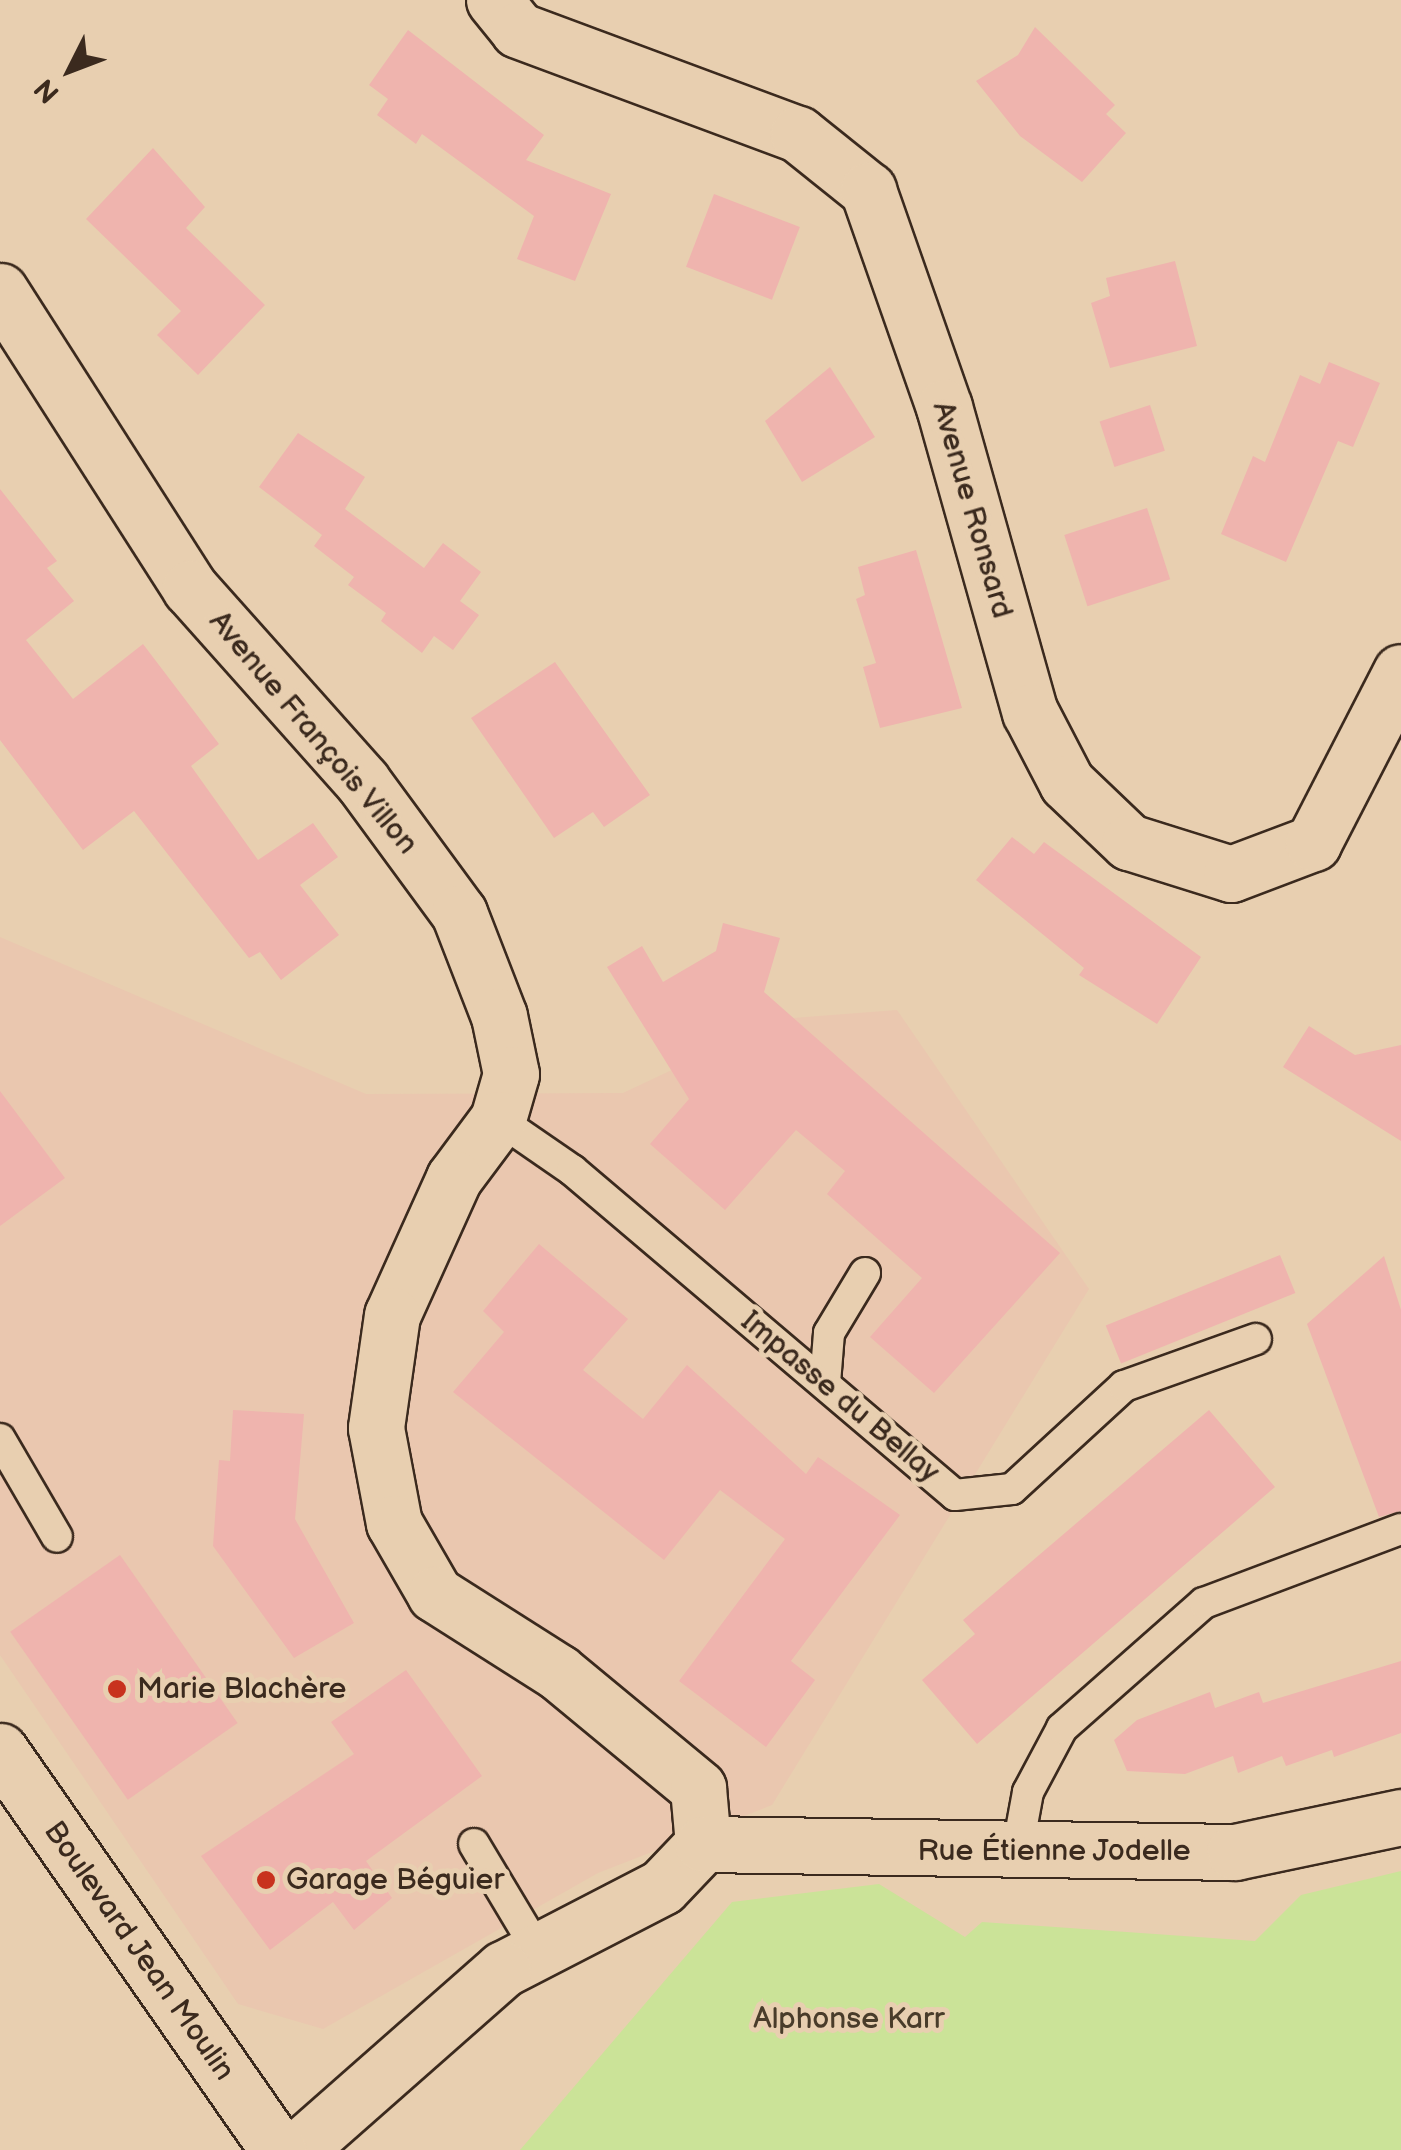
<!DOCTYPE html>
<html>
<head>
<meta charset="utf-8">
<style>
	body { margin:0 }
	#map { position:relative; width:1401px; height:2150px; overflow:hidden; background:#e8cfb0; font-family:"Balsamiq Sans",sans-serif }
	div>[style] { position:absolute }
	.built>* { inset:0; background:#eac7af }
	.green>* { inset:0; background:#cbe398 }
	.building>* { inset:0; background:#efb4ae; transform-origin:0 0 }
	.roads { filter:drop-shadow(2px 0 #3b2a1e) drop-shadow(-2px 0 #3b2a1e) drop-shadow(0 2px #3b2a1e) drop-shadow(0 -2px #3b2a1e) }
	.service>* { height:30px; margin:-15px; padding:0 15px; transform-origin:15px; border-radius:15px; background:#e8cfb0 }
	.minor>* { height:55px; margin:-27.5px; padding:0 27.5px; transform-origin:27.5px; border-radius:27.5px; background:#e8cfb0 }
	.tertiary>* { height:55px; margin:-27.5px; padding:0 27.5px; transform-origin:27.5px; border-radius:27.5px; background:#e8cfb0 }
	.dots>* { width:28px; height:28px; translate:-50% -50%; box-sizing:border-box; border:5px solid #e8cfb0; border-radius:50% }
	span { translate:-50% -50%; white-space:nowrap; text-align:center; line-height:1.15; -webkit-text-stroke:10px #e8cfb0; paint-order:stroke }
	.street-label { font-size:30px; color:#3b2a1e }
	.poi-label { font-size:30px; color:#3b2a1e }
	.left { translate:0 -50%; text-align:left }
	.park-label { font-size:30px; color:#493c2a }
	.north { position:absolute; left:20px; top:20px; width:100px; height:100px; -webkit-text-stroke:8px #e8cfb0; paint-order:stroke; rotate:228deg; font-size:28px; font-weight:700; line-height:40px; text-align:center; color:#3b2a1e }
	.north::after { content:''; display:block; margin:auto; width:35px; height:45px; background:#3b2a1e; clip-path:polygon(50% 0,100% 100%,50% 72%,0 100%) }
</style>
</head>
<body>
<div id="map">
	<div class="built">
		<i style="clip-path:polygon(0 937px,366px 1094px,623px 1093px,780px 1019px,897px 1010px,1089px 1289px,772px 1805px,598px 1873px,323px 2029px,238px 2004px,0 1655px)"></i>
	</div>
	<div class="green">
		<i style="clip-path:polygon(1401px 1871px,1401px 2150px,520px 2150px,732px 1902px,879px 1884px,965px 1937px,982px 1922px,1255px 1941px,1301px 1895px)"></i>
	</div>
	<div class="building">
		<i style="clip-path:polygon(1035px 27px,1115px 105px,1106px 114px,1126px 133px,1082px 182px,1020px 136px,976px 81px,1018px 55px)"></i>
		<i style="clip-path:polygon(408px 30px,544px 135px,526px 160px,611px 194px,575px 281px,517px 259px,534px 216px,422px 134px,416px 144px,377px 115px,388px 99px,369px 85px)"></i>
		<i style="clip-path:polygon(153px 148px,205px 207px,186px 228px,265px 305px,198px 375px,157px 335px,181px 311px,86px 219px)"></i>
		<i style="left:714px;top:194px;width:92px;height:78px;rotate:21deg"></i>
		<i style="clip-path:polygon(1175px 261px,1197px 346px,1110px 368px,1091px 303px,1110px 296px,1106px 278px)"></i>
		<i style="clip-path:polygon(1329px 362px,1380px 383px,1353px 447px,1338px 441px,1286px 562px,1221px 534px,1253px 456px,1265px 462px,1300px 375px,1320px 384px)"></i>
		<i style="clip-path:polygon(830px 367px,875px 437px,802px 482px,765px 421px)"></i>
		<i style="left:1150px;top:405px;width:48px;height:53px;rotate:72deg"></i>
		<i style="clip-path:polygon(298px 433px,365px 477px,345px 509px,424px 568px,443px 543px,481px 572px,460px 601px,479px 615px,453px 650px,434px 636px,422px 653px,381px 621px,386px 613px,348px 585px,354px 577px,314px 546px,322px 535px,259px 487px)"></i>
		<i style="clip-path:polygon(0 489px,57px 561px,47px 568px,74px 601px,26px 640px,73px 699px,143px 644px,219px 744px,191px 766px,258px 860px,313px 823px,338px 857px,300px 885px,339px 935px,281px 980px,260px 952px,249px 958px,134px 811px,83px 850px,0 740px)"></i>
		<i style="left:1147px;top:508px;width:75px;height:87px;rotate:72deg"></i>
		<i style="clip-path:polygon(916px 550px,962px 708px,880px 728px,863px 667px,876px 663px,856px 599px,865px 595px,858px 567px)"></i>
		<i style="clip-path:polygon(555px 662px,650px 795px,604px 827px,593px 812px,554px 838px,471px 718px)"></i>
		<i style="clip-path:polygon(1012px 837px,1034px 854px,1044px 842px,1201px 957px,1157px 1024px,1079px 975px,1084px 968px,976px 880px)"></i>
		<i style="clip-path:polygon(723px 923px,780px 938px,764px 992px,1060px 1253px,934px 1393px,870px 1337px,922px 1278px,827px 1194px,845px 1171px,796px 1130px,725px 1210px,650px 1144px,689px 1099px,607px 967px,642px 946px,663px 982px,716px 951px)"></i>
		<i style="clip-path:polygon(1309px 1026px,1355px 1055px,1401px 1045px,1401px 1141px,1283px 1067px)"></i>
		<i style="clip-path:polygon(0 1091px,65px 1178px,0 1226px)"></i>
		<i style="clip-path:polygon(539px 1244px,628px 1319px,583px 1370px,643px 1419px,687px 1365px,806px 1474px,818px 1457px,900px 1515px,791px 1661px,815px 1680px,766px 1747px,679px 1681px,785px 1539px,720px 1490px,664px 1560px,453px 1392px,504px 1332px,483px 1311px)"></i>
		<i style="left:1280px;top:1255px;width:41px;height:188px;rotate:68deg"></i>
		<i style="clip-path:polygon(1384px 1256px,1401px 1310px,1401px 1511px,1379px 1517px,1307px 1324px)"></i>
		<i style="clip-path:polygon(233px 1410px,304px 1414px,295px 1519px,354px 1623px,294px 1658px,213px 1546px,219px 1460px,230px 1461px)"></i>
		<i style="clip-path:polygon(1209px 1410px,1275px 1487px,977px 1744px,922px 1680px,975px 1634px,963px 1620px)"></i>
		<i style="left:120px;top:1555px;width:205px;height:134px;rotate:55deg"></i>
		<i style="clip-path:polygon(1401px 1661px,1401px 1733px,1334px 1757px,1332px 1750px,1286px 1766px,1282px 1756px,1238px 1773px,1233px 1756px,1185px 1774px,1127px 1771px,1114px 1740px,1137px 1720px,1210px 1692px,1215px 1708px,1259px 1692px,1263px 1703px)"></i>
		<i style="clip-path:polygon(406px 1670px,482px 1776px,366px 1861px,392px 1898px,354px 1930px,333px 1902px,270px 1950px,201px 1856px,354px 1754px,331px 1722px)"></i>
	</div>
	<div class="roads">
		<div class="service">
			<i style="left:498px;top:1119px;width:90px;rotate:34.6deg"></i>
			<i style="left:572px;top:1170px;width:502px;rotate:40.32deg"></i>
			<i style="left:955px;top:1495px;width:57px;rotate:-6deg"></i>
			<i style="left:1012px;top:1489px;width:152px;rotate:-42.6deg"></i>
			<i style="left:1124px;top:1386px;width:140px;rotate:-19.6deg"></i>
			<i style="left:825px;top:1383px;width:50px;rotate:-85.4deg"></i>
			<i style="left:829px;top:1333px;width:70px;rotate:-59deg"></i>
			<i style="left:0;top:1439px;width:113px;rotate:59.8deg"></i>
			<i style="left:474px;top:1844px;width:119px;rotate:59.1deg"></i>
			<i style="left:1017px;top:1852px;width:61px;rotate:-79.6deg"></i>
			<i style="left:1028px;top:1792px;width:72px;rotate:-62deg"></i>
			<i style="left:1062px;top:1728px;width:189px;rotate:-41.4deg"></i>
			<i style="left:1204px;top:1603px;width:210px;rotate:-20.6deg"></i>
		</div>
		<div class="minor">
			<i style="left:494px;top:0;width:38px;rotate:51deg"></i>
			<i style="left:518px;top:30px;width:299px;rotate:20.4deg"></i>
			<i style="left:798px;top:134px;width:90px;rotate:38.7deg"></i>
			<i style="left:868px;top:190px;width:230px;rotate:70.7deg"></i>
			<i style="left:944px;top:407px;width:317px;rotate:74.3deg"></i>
			<i style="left:1030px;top:712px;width:80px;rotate:62.5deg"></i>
			<i style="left:1067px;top:783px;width:86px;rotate:43.6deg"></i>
			<i style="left:1129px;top:842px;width:107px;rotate:17.4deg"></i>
			<i style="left:1231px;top:874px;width:88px;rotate:-20.7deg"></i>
			<i style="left:1313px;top:843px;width:192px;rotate:-62.8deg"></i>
			<i style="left:0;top:291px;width:353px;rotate:57.4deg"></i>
			<i style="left:190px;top:588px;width:259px;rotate:48.3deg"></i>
			<i style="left:362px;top:781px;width:164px;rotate:53.7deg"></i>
			<i style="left:459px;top:913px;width:110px;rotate:68.8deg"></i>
			<i style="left:499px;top:1016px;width:59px;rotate:78.3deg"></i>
			<i style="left:511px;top:1074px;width:47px;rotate:106.1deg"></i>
			<i style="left:498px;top:1119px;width:74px;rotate:126.7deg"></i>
			<i style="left:454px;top:1178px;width:150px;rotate:114.3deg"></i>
			<i style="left:392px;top:1315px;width:114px;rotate:98.1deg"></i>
			<i style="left:376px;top:1428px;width:97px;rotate:79.3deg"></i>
			<i style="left:394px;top:1523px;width:82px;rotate:60deg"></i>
			<i style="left:435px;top:1594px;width:146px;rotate:32.4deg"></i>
			<i style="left:558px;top:1672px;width:182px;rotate:39.6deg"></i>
			<i style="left:698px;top:1788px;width:56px;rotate:84.9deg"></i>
			<i style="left:703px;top:1844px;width:59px;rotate:133.6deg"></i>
			<i style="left:662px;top:1887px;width:179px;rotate:152.7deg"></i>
			<i style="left:503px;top:1969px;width:273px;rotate:138.6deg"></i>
			<i style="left:703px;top:1844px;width:532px;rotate:0.86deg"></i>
			<i style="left:1235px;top:1852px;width:170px;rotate:-11.9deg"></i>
		</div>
		<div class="tertiary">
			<i style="left:0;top:1751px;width:486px;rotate:55.1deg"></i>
		</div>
	</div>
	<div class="dots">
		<i style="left:117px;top:1689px;background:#c8321e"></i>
		<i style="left:266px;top:1880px;background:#c8321e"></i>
	</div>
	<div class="street-label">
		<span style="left:972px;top:510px;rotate:74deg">Avenue Ronsard</span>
		<span style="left:313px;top:733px;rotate:50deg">Avenue François Villon</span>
		<span style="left:840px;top:1397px;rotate:40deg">Impasse du Bellay</span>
		<span style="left:1054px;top:1851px">Rue Étienne Jodelle</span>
		<span style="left:139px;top:1951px;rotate:55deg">Boulevard Jean Moulin</span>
	</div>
	<div class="poi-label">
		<span class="left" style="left:137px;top:1689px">Marie Blachère</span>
		<span class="left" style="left:286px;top:1880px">Garage Béguier</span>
	</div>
	<div class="park-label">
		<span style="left:849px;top:2019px">Alphonse Karr</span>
	</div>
	<div class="north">N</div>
</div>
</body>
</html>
